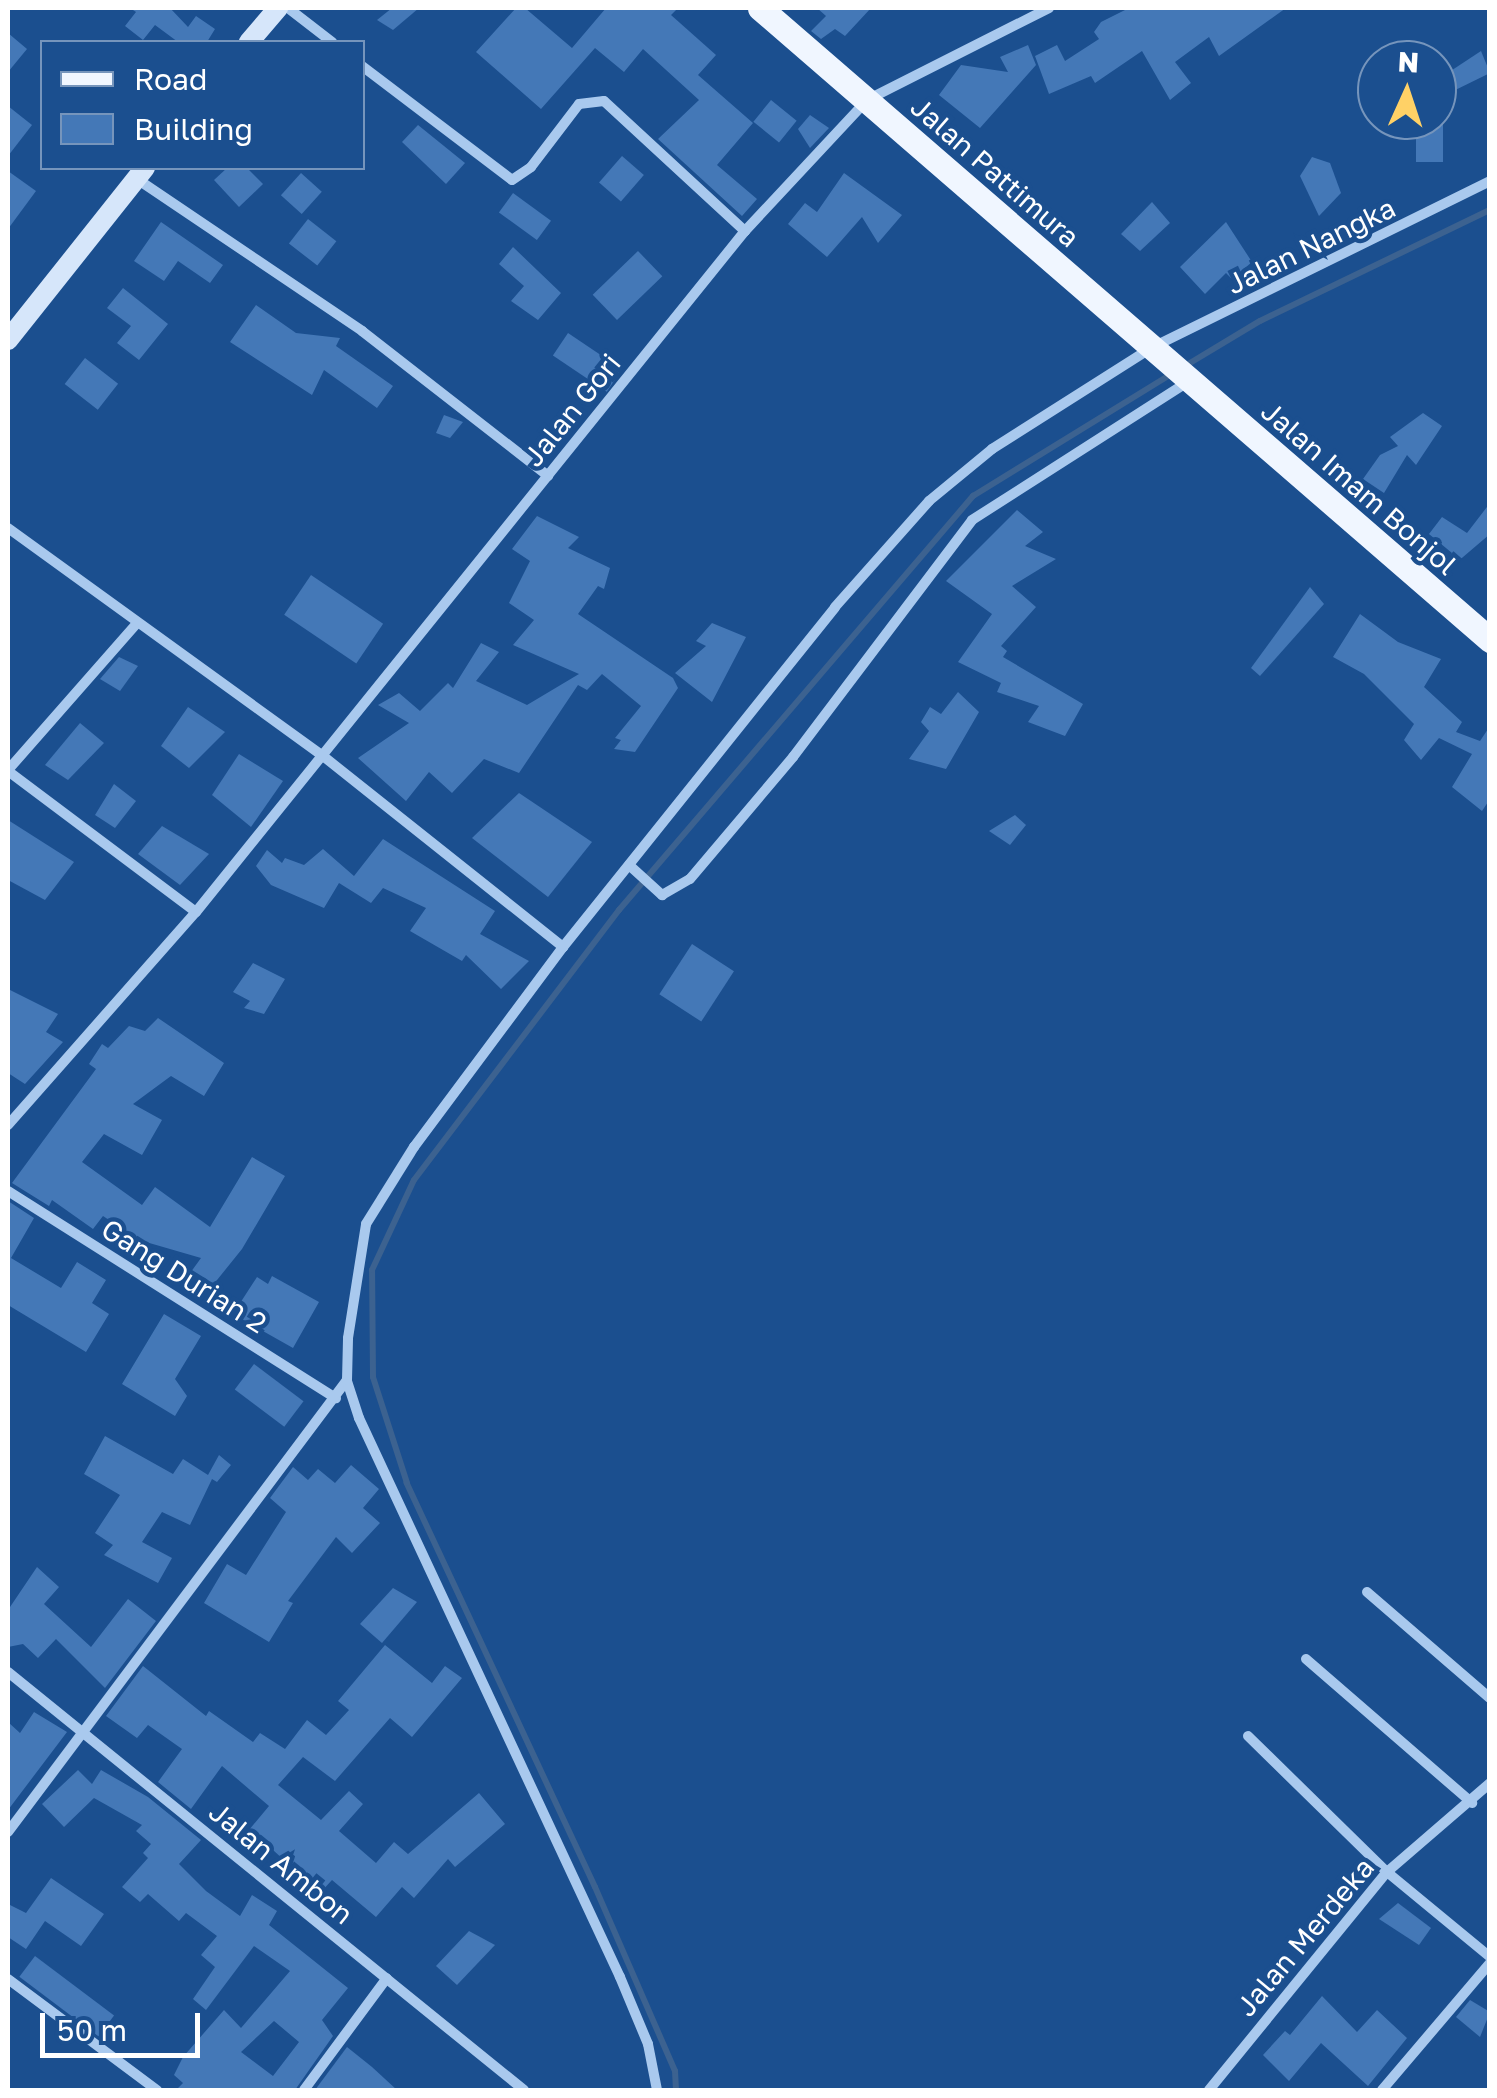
<!DOCTYPE html>
<html>
<head>
<meta charset="utf-8">
<style>
	body { margin:0 }
	#map { position:relative; width:1497px; height:2098px; overflow:hidden; background:#1b4f8f; font-family:"Golos Text",sans-serif }
	div>[style] { position:absolute }
	.stream>* { height:6px; margin:-3px; padding:0 3px; transform-origin:3px; border-radius:3px; background:#3c6290 }
	.building>* { inset:0; background:#4478b7; transform-origin:0 0 }
	.street>* { height:10px; margin:-5px; padding:0 5px; transform-origin:5px; border-radius:5px; background:#a9c9ee }
	.secondary>* { height:20px; margin:-10px; padding:0 10px; transform-origin:10px; border-radius:10px; background:#d6e6fa }
	.primary>* { height:25px; margin:-12.5px; padding:0 12.5px; transform-origin:12.5px; border-radius:12.5px; background:#f0f6ff }
	span { translate:-50% -50%; white-space:nowrap; text-align:center; line-height:1.15; -webkit-text-stroke:9px #1b4f8f; paint-order:stroke }
	.street-label { font-size:28px; color:#fff }
	.frame { position:absolute; inset:0; border:10px solid #fff; pointer-events:none }
	.legend { position:absolute; left:40px; top:40px; width:325px; height:130px; box-sizing:border-box; background:#1b4f8f; border:2px solid #7695bc; margin:0; padding:12px 18px; list-style:none; font-size:30px; color:#fff }
	.legend li { display:flex; align-items:center; gap:20px; height:50px }
	.legend b { width:50px; border:2px solid #7695bc }
	.north { position:absolute; left:1357px; top:40px; width:100px; height:100px; box-sizing:border-box; background:#1b4f8f; border:2px solid #7695bc; border-radius:50%; rotate:3deg; font-size:28px; font-weight:700; line-height:40px; text-align:center; color:#fff }
	.north::after { content:''; display:block; margin:auto; width:35px; height:45px; background:#ffd166; clip-path:polygon(50% 0,100% 100%,50% 72%,0 100%) }
	.scale { position:absolute; left:40px; top:2013px; width:160px; height:45px; box-sizing:border-box; border:5px solid #fff; border-top:0; padding-left:12px; font-size:30px; line-height:35px; white-space:nowrap; color:#fff; -webkit-text-stroke:8px #1b4f8f; paint-order:stroke }
</style>
</head>
<body>
<div id="map">
	<div class="stream">
		<i style="left:1185px;top:366px;width:87px;rotate:-31deg"></i>
		<i style="left:1260px;top:321px;width:255px;rotate:-25.8deg"></i>
		<i style="left:676px;top:2090px;width:19px;rotate:-93deg"></i>
		<i style="left:675px;top:2071px;width:201px;rotate:-113.5deg"></i>
		<i style="left:595px;top:1887px;width:446px;rotate:-115deg"></i>
		<i style="left:407px;top:1483px;width:111px;rotate:-107.8deg"></i>
		<i style="left:373px;top:1377px;width:107px;rotate:-90.5deg"></i>
		<i style="left:372px;top:1270px;width:99px;rotate:-65deg"></i>
		<i style="left:414px;top:1180px;width:339px;rotate:-52.8deg"></i>
		<i style="left:619px;top:910px;width:545px;rotate:-49.47deg"></i>
		<i style="left:973px;top:496px;width:231px;rotate:-31.6deg"></i>
	</div>
	<div class="building">
		<i style="clip-path:polygon(130px 8px,170px 8px,188px 27px,196px 16px,215px 29px,207px 42px,178px 42px,155px 25px,143px 40px,125px 26px,136px 12px)"></i>
		<i style="clip-path:polygon(392px 8px,419px 8px,393px 30px,377px 20px)"></i>
		<i style="clip-path:polygon(516px 8px,525px 8px,572px 48px,606px 8px,678px 8px,671px 15px,716px 55px,698px 75px,753px 123px,717px 165px,757px 199px,742px 216px,658px 139px,699px 100px,643px 49px,624px 72px,595px 48px,541px 109px,476px 52px)"></i>
		<i style="clip-path:polygon(817px 8px,871px 8px,845px 36px,835px 29px,821px 39px,811px 31px,826px 16px)"></i>
		<i style="clip-path:polygon(1129px 8px,1286px 8px,1219px 56px,1209px 37px,1175px 62px,1191px 83px,1170px 100px,1142px 51px,1095px 83px,1091px 76px,1049px 94px,1035px 56px,1057px 45px,1065px 61px,1099px 39px,1094px 32px,1101px 22px)"></i>
		<i style="clip-path:polygon(8px 33px,27px 49px,8px 72px)"></i>
		<i style="clip-path:polygon(1028px 45px,1036px 65px,980px 128px,939px 95px,961px 65px,1008px 72px,1000px 57px)"></i>
		<i style="clip-path:polygon(1481px 51px,1490px 73px,1437px 99px,1437px 80px)"></i>
		<i style="left:771px;top:100px;width:33px;height:28px;rotate:39deg"></i>
		<i style="clip-path:polygon(8px 106px,32px 125px,8px 156px)"></i>
		<i style="clip-path:polygon(810px 115px,829px 128px,810px 148px,798px 129px)"></i>
		<i style="left:1416px;top:120px;width:27px;height:42px"></i>
		<i style="clip-path:polygon(418px 125px,465px 163px,446px 184px,402px 142px)"></i>
		<i style="left:622px;top:156px;width:29px;height:35px;rotate:41deg"></i>
		<i style="clip-path:polygon(1312px 157px,1330px 163px,1341px 193px,1319px 216px,1300px 176px)"></i>
		<i style="clip-path:polygon(227px 168px,247px 168px,263px 184px,239px 207px,214px 180px)"></i>
		<i style="clip-path:polygon(8px 171px,36px 191px,8px 229px)"></i>
		<i style="left:301px;top:173px;width:28px;height:30px;rotate:42deg"></i>
		<i style="clip-path:polygon(844px 173px,902px 215px,878px 243px,862px 217px,827px 257px,788px 224px,805px 203px,817px 212px)"></i>
		<i style="left:513px;top:193px;width:47px;height:24px;rotate:36deg"></i>
		<i style="clip-path:polygon(1152px 202px,1170px 223px,1140px 251px,1121px 234px)"></i>
		<i style="left:308px;top:219px;width:36px;height:31px;rotate:38deg"></i>
		<i style="clip-path:polygon(161px 222px,223px 265px,210px 283px,178px 261px,164px 281px,134px 261px)"></i>
		<i style="clip-path:polygon(1226px 222px,1252px 262px,1232px 279px,1226px 273px,1205px 294px,1180px 267px)"></i>
		<i style="clip-path:polygon(513px 247px,561px 293px,538px 320px,511px 301px,524px 286px,499px 264px)"></i>
		<i style="left:638px;top:251px;width:35px;height:63px;rotate:46deg"></i>
		<i style="clip-path:polygon(123px 288px,168px 324px,139px 360px,117px 343px,131px 326px,107px 308px)"></i>
		<i style="clip-path:polygon(256px 305px,296px 333px,340px 338px,336px 346px,393px 386px,377px 408px,324px 370px,312px 395px,230px 342px)"></i>
		<i style="left:568px;top:333px;width:65px;height:27px;rotate:34deg"></i>
		<i style="left:85px;top:358px;width:42px;height:33px;rotate:38deg"></i>
		<i style="clip-path:polygon(1423px 413px,1442px 426px,1416px 465px,1407px 455px,1384px 493px,1363px 479px,1380px 455px,1398px 446px,1390px 437px)"></i>
		<i style="clip-path:polygon(444px 415px,463px 422px,450px 438px,436px 433px)"></i>
		<i style="clip-path:polygon(1490px 503px,1490px 534px,1449px 569px,1444px 564px,1452px 553px,1429px 534px,1442px 517px,1467px 533px)"></i>
		<i style="clip-path:polygon(1017px 510px,1043px 532px,1025px 546px,1056px 559px,1012px 586px,1036px 607px,1001px 646px,1007px 651px,1003px 657px,1083px 704px,1065px 736px,1028px 722px,1039px 706px,997px 692px,1001px 683px,958px 662px,992px 614px,946px 581px)"></i>
		<i style="clip-path:polygon(537px 516px,579px 537px,568px 548px,610px 568px,604px 589px,598px 586px,578px 614px,673px 678px,678px 688px,635px 752px,614px 749px,621px 740px,615px 738px,641px 706px,602px 674px,587px 690px,578px 685px,519px 773px,484px 759px,452px 793px,429px 772px,406px 801px,358px 758px,409px 723px,378px 705px,399px 693px,420px 711px,448px 683px,453px 688px,481px 643px,499px 652px,476px 681px,527px 705px,579px 674px,513px 645px,534px 620px,509px 603px,530px 561px,512px 549px)"></i>
		<i style="left:311px;top:575px;width:87px;height:48px;rotate:34deg"></i>
		<i style="clip-path:polygon(1310px 587px,1324px 604px,1260px 676px,1251px 668px)"></i>
		<i style="clip-path:polygon(1360px 614px,1398px 642px,1441px 659px,1424px 687px,1462px 722px,1456px 732px,1480px 741px,1490px 726px,1490px 799px,1482px 811px,1452px 787px,1472px 754px,1439px 738px,1421px 760px,1404px 740px,1414px 724px,1364px 674px,1333px 657px)"></i>
		<i style="clip-path:polygon(712px 623px,746px 637px,712px 702px,675px 673px,706px 646px,696px 641px)"></i>
		<i style="clip-path:polygon(119px 657px,138px 666px,120px 691px,100px 679px)"></i>
		<i style="clip-path:polygon(958px 692px,979px 712px,946px 769px,909px 759px,929px 731px,921px 722px,930px 707px,941px 714px)"></i>
		<i style="clip-path:polygon(188px 707px,225px 732px,189px 768px,161px 746px)"></i>
		<i style="clip-path:polygon(80px 723px,104px 743px,68px 780px,45px 765px)"></i>
		<i style="clip-path:polygon(239px 754px,283px 781px,251px 827px,212px 795px)"></i>
		<i style="clip-path:polygon(114px 784px,136px 801px,115px 828px,95px 815px)"></i>
		<i style="clip-path:polygon(519px 793px,592px 842px,548px 897px,472px 838px)"></i>
		<i style="clip-path:polygon(1015px 815px,1026px 825px,1010px 845px,989px 831px)"></i>
		<i style="clip-path:polygon(8px 820px,74px 862px,45px 900px,8px 880px)"></i>
		<i style="clip-path:polygon(162px 826px,209px 854px,180px 885px,138px 854px)"></i>
		<i style="clip-path:polygon(383px 839px,495px 911px,480px 934px,529px 961px,501px 989px,466px 955px,462px 961px,410px 931px,426px 908px,383px 888px,371px 903px,339px 883px,324px 908px,271px 885px,256px 866px,267px 850px,282px 863px,285px 858px,304px 865px,323px 849px,354px 876px)"></i>
		<i style="left:692px;top:944px;width:50px;height:60px;rotate:33deg"></i>
		<i style="clip-path:polygon(253px 963px,285px 979px,264px 1014px,244px 1008px,250px 1001px,233px 992px)"></i>
		<i style="clip-path:polygon(8px 989px,58px 1014px,46px 1032px,63px 1042px,25px 1084px,8px 1073px)"></i>
		<i style="clip-path:polygon(158px 1018px,224px 1063px,204px 1096px,171px 1076px,133px 1104px,162px 1120px,142px 1155px,104px 1134px,82px 1162px,142px 1205px,155px 1187px,210px 1227px,252px 1157px,285px 1176px,242px 1249px,209px 1290px,188px 1276px,201px 1258px,139px 1240px,103px 1216px,93px 1229px,52px 1200px,49px 1206px,12px 1183px,96px 1069px,89px 1064px,102px 1044px,108px 1048px,129px 1026px,145px 1031px)"></i>
		<i style="clip-path:polygon(8px 1201px,34px 1218px,11px 1258px,61px 1288px,77px 1262px,106px 1280px,92px 1303px,109px 1314px,86px 1352px,8px 1305px)"></i>
		<i style="clip-path:polygon(272px 1276px,319px 1302px,293px 1348px,233px 1314px,257px 1277px,268px 1284px)"></i>
		<i style="clip-path:polygon(164px 1314px,201px 1336px,175px 1379px,187px 1396px,175px 1416px,122px 1384px)"></i>
		<i style="left:254px;top:1364px;width:62px;height:32px;rotate:37deg"></i>
		<i style="clip-path:polygon(105px 1436px,173px 1474px,183px 1459px,208px 1475px,219px 1455px,231px 1465px,217px 1482px,212px 1479px,190px 1525px,162px 1512px,142px 1542px,172px 1558px,158px 1583px,104px 1555px,113px 1545px,95px 1533px,120px 1495px,84px 1474px)"></i>
		<i style="clip-path:polygon(351px 1465px,379px 1489px,363px 1508px,380px 1523px,352px 1553px,336px 1537px,288px 1601px,293px 1603px,269px 1642px,204px 1603px,227px 1564px,246px 1575px,286px 1512px,270px 1498px,293px 1467px,308px 1480px,318px 1469px,335px 1483px)"></i>
		<i style="clip-path:polygon(37px 1567px,59px 1587px,44px 1604px,91px 1647px,128px 1599px,156px 1621px,105px 1688px,56px 1639px,38px 1658px,23px 1644px,8px 1647px,8px 1610px)"></i>
		<i style="clip-path:polygon(393px 1588px,417px 1602px,382px 1643px,360px 1624px)"></i>
		<i style="clip-path:polygon(385px 1645px,432px 1683px,445px 1666px,462px 1678px,412px 1737px,390px 1718px,335px 1781px,303px 1757px,278px 1785px,321px 1820px,349px 1791px,363px 1804px,339px 1831px,376px 1863px,394px 1842px,408px 1854px,479px 1793px,505px 1824px,455px 1867px,448px 1859px,414px 1898px,402px 1887px,376px 1917px,332px 1880px,320px 1893px,273px 1850px,268px 1856px,244px 1836px,269px 1806px,222px 1766px,191px 1809px,158px 1782px,182px 1749px,148px 1725px,137px 1738px,106px 1716px,143px 1666px,206px 1716px,209px 1711px,253px 1742px,260px 1733px,285px 1749px,307px 1720px,326px 1735px,349px 1710px,338px 1701px)"></i>
		<i style="clip-path:polygon(34px 1712px,67px 1732px,8px 1810px,8px 1722px,20px 1733px)"></i>
		<i style="clip-path:polygon(evenodd,78px 1770px,92px 1784px,101px 1770px,148px 1797px,201px 1840px,179px 1864px,206px 1891px,240px 1916px,252px 1895px,277px 1911px,269px 1925px,348px 1988px,322px 2020px,333px 2036px,295px 2090px,176px 2090px,183px 2083px,174px 2075px,183px 2057px,224px 2010px,241px 2028px,290px 1971px,254px 1946px,206px 2010px,193px 1999px,215px 1967px,201px 1955px,217px 1936px,186px 1913px,179px 1921px,148px 1894px,140px 1902px,122px 1887px,148px 1858px,143px 1853px,151px 1844px,136px 1831px,142px 1825px,94px 1798px,64px 1827px,42px 1804px,78px 1770px,274px 2021px,299px 2042px,273px 2076px,241px 2052px,274px 2021px)"></i>
		<i style="clip-path:polygon(51px 1878px,104px 1914px,81px 1946px,45px 1921px,26px 1949px,8px 1937px,8px 1904px,26px 1913px)"></i>
		<i style="clip-path:polygon(1398px 1903px,1431px 1928px,1419px 1945px,1379px 1919px)"></i>
		<i style="clip-path:polygon(469px 1931px,495px 1945px,457px 1985px,436px 1966px)"></i>
		<i style="left:35px;top:1956px;width:99px;height:26px;rotate:37deg"></i>
		<i style="clip-path:polygon(1322px 1996px,1357px 2032px,1377px 2010px,1407px 2038px,1368px 2086px,1321px 2043px,1289px 2081px,1263px 2055px,1285px 2031px,1290px 2035px)"></i>
		<i style="clip-path:polygon(1470px 2000px,1490px 2012px,1480px 2037px,1456px 2017px)"></i>
		<i style="clip-path:polygon(347px 2047px,372px 2067px,397px 2090px,315px 2090px)"></i>
	</div>
	<div class="street">
		<i style="left:288px;top:8px;width:56px;rotate:37.7deg"></i>
		<i style="left:362px;top:66px;width:188px;rotate:37.2deg"></i>
		<i style="left:512px;top:180px;width:23px;rotate:-34deg"></i>
		<i style="left:531px;top:167px;width:79px;rotate:-52.7deg"></i>
		<i style="left:579px;top:104px;width:25px;rotate:-7deg"></i>
		<i style="left:604px;top:101px;width:192px;rotate:42.7deg"></i>
		<i style="left:137px;top:179px;width:272px;rotate:34deg"></i>
		<i style="left:362px;top:331px;width:236px;rotate:37.9deg"></i>
		<i style="left:8px;top:528px;width:389px;rotate:35.9deg"></i>
		<i style="left:323px;top:756px;width:307px;rotate:38.5deg"></i>
		<i style="left:8px;top:770px;width:196px;rotate:-48.7deg"></i>
		<i style="left:8px;top:771px;width:235px;rotate:36.9deg"></i>
		<i style="left:629px;top:865px;width:45px;rotate:42.3deg"></i>
		<i style="left:662px;top:895px;width:32px;rotate:-30deg"></i>
		<i style="left:690px;top:879px;width:160px;rotate:-49.8deg"></i>
		<i style="left:793px;top:757px;width:297px;rotate:-52.9deg"></i>
		<i style="left:972px;top:520px;width:256px;rotate:-32.6deg"></i>
		<i style="left:8px;top:1125px;width:284px;rotate:-48.6deg"></i>
		<i style="left:196px;top:912px;width:875px;rotate:-51.13deg"></i>
		<i style="left:745px;top:231px;width:179px;rotate:-47deg"></i>
		<i style="left:867px;top:100px;width:204px;rotate:-26.8deg"></i>
		<i style="left:8px;top:1191px;width:388px;rotate:32.3deg"></i>
		<i style="left:1367px;top:1592px;width:162px;rotate:40.8deg"></i>
		<i style="left:1306px;top:1659px;width:220px;rotate:40.9deg"></i>
		<i style="left:8px;top:1672px;width:664px;rotate:39.01deg"></i>
		<i style="left:1248px;top:1736px;width:194px;rotate:44.4deg"></i>
		<i style="left:1387px;top:1872px;width:134px;rotate:39.5deg"></i>
		<i style="left:8px;top:1832px;width:565px;rotate:-53.13deg"></i>
		<i style="left:8px;top:1979px;width:186px;rotate:36.7deg"></i>
		<i style="left:304px;top:2090px;width:139px;rotate:-53.5deg"></i>
		<i style="left:657px;top:2090px;width:47px;rotate:-101.1deg"></i>
		<i style="left:648px;top:2044px;width:73px;rotate:-112.7deg"></i>
		<i style="left:620px;top:1977px;width:617px;rotate:-115.03deg"></i>
		<i style="left:359px;top:1418px;width:40px;rotate:-108deg"></i>
		<i style="left:347px;top:1380px;width:42px;rotate:-88.6deg"></i>
		<i style="left:348px;top:1338px;width:115px;rotate:-81deg"></i>
		<i style="left:366px;top:1224px;width:91px;rotate:-58.1deg"></i>
		<i style="left:414px;top:1147px;width:249px;rotate:-53.3deg"></i>
		<i style="left:563px;top:947px;width:435px;rotate:-51.3deg"></i>
		<i style="left:835px;top:607px;width:142px;rotate:-48.4deg"></i>
		<i style="left:929px;top:501px;width:82px;rotate:-39.5deg"></i>
		<i style="left:992px;top:449px;width:188px;rotate:-32.4deg"></i>
		<i style="left:1151px;top:348px;width:378px;rotate:-26.2deg"></i>
		<i style="left:1209px;top:2090px;width:281px;rotate:-50.8deg"></i>
		<i style="left:1387px;top:1872px;width:136px;rotate:-40.8deg"></i>
		<i style="left:1382px;top:2090px;width:167px;rotate:-49.6deg"></i>
	</div>
	<div class="secondary">
		<i style="left:249px;top:42px;width:45px;rotate:-49.5deg"></i>
		<i style="left:8px;top:340px;width:220px;rotate:-51.5deg"></i>
	</div>
	<div class="primary">
		<i style="left:760px;top:8px;width:966px;rotate:40.88deg"></i>
	</div>
	<div class="street-label">
		<span style="left:995px;top:172px;rotate:41deg">Jalan Pattimura</span>
		<span style="left:1311px;top:246px;rotate:-26deg">Jalan Nangka</span>
		<span style="left:572px;top:410px;rotate:-51deg">Jalan Gori</span>
		<span style="left:1359px;top:488px;rotate:41deg">Jalan Imam Bonjol</span>
		<span style="left:184px;top:1276px;rotate:32deg">Gang Durian 2</span>
		<span style="left:281px;top:1863px;rotate:39deg">Jalan Ambon</span>
		<span style="left:1305px;top:1937px;rotate:-50deg">Jalan Merdeka</span>
	</div>
	<div class="frame"></div>
	<ul class="legend">
	<li><b style="height:12px;background:#f0f6ff"></b>Road</li>
	<li><b style="height:28px;background:#4478b7"></b>Building</li>
	</ul>
	<div class="north">N</div>
	<div class="scale">50 m</div>
</div>
</body>
</html>
